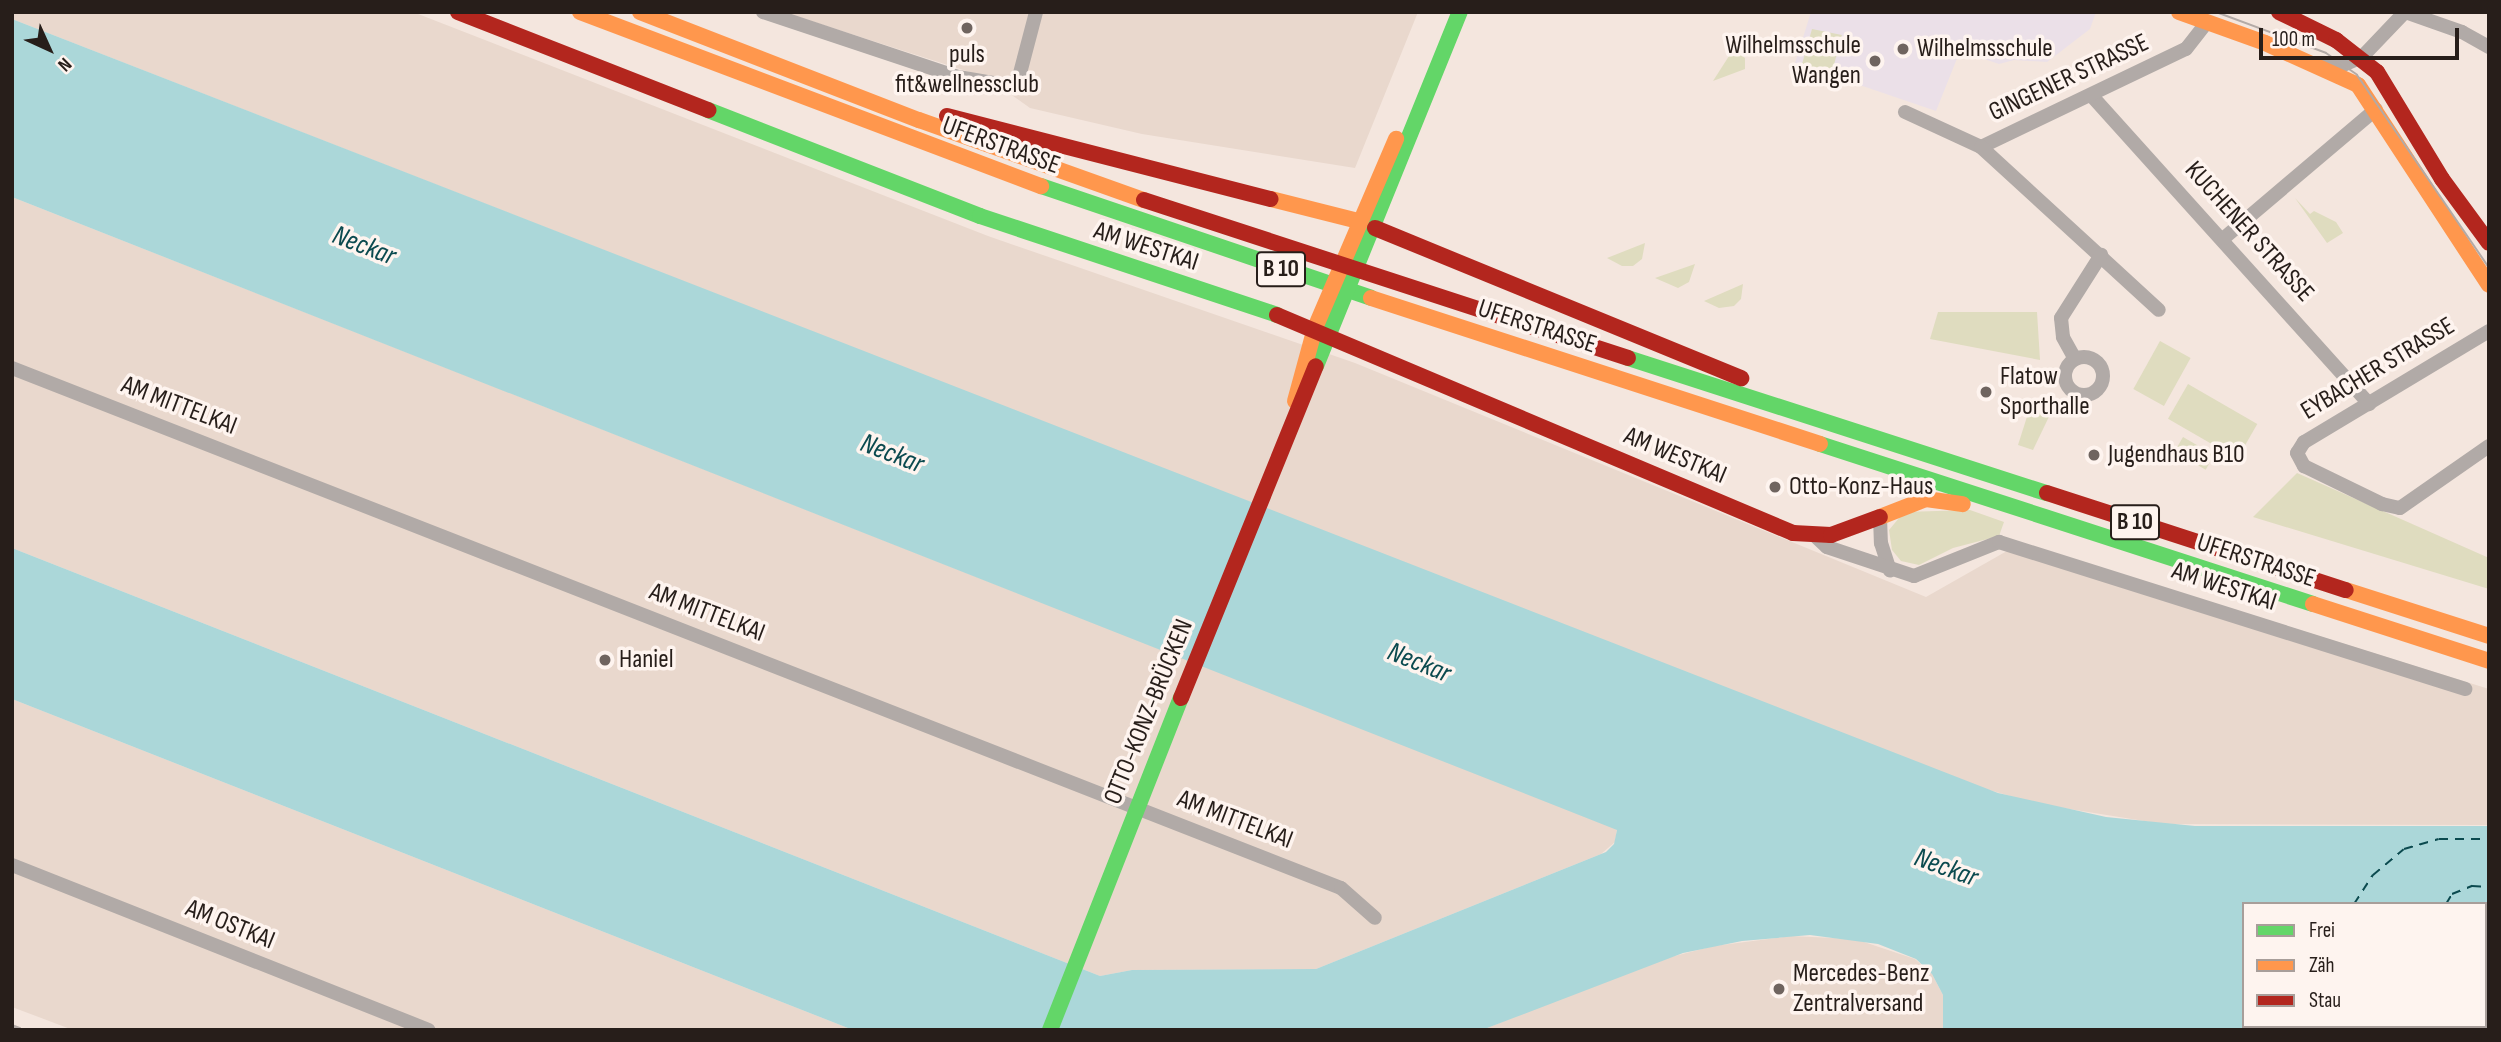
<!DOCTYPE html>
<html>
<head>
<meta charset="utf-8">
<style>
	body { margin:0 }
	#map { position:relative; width:2501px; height:1042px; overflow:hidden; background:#f4e6de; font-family:"Sofia Sans Condensed",sans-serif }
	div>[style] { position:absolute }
	.industrial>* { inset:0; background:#e9d8cd }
	.education>* { inset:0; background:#ebe0e8 }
	.green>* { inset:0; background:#dfdcbf; transform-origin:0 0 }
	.water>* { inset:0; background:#abd7d9 }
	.ferry>* { height:2px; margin-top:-1px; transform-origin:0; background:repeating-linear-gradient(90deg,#0b4a4f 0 9px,transparent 0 16px) }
	.street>* { height:14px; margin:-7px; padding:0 7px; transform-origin:7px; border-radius:7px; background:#b1aaa7 }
	.street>.ring { margin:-7px; padding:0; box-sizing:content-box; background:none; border:14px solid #b1aaa7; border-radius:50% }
	.fast>* { height:16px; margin:-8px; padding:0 8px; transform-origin:8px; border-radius:8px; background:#63d668 }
	.slow>* { height:16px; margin:-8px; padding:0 8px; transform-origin:8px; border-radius:8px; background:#ff974d }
	.jam>* { height:16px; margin:-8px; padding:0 8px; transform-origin:8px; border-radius:8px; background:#b3261e }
	.tram>* { height:2px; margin:-1px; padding:0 1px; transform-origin:1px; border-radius:1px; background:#b3aaa6 }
	.rail>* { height:4.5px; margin-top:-2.25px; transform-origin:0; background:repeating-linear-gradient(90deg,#b3aaa6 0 9px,transparent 0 18px) }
	.dots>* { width:19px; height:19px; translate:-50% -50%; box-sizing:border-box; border:4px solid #fef4ef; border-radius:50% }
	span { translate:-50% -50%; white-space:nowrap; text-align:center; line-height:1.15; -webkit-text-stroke:7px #fef4ef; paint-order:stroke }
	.shield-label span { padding:2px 5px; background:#fef4ef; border:2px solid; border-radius:5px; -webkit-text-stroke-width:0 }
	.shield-label { font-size:24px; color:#271e1a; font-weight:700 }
	.poi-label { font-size:26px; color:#271e1a }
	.right { translate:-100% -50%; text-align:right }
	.left { translate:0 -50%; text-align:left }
	.street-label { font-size:26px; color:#271e1a }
	.water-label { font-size:28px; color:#0b4a4f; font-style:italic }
	.frame { position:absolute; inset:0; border:14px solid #271e1a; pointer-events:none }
	.legend { position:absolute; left:2242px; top:902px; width:245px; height:126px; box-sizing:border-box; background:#fef4ef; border:2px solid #a89e9a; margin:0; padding:9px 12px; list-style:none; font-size:21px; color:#271e1a }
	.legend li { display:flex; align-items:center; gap:14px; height:35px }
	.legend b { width:35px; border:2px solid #a89e9a }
	.north { position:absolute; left:14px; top:14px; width:70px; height:70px; -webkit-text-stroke:5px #fef4ef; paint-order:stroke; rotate:135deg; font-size:19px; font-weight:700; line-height:28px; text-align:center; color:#271e1a }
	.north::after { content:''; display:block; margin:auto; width:24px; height:32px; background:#271e1a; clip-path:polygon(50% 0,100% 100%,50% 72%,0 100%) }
	.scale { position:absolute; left:2259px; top:28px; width:200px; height:32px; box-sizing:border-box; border:4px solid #271e1a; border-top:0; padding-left:9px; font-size:21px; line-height:24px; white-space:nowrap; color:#271e1a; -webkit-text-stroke:5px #fef4ef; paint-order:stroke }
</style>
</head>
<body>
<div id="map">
	<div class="industrial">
		<i style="clip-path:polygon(12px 12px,413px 12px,988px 236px,1355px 363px,1926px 597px,2021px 543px,2489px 689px,2489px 825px,2163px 824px,2038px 804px,1975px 786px,12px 19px)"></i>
		<i style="clip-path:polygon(783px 12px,1418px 12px,1355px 168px,1142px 134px,1030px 108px,988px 78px)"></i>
		<i style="clip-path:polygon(12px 197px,1617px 829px,1615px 842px,1601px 854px,1316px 969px,1132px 970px,1100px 976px,12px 548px)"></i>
		<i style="clip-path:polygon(12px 699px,853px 1030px,73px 1030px,12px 1007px)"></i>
		<i style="clip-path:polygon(1791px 936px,1855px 939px,1915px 959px,1932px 974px,1943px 995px,1943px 1030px,1482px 1030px,1651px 962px,1714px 946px)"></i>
	</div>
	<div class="education">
		<i style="clip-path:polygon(1811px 12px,2096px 12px,2090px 29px,2047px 62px,2014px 60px,1999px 64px,1960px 51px,1936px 111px,1795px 63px)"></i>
	</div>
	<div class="green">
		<i style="clip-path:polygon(1812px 29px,1842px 35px,1831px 76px,1802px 64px)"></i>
		<i style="clip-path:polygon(1738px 53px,1745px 58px,1745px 69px,1713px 81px,1729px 56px)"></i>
		<i style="clip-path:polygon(2295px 198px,2310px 214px,2314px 211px,2336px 222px,2343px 233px,2327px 243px)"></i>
		<i style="clip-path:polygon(1645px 243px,1642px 259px,1633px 266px,1622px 266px,1607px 258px)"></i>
		<i style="clip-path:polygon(1695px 264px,1689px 282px,1678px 288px,1655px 278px)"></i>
		<i style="clip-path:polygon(1743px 284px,1741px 299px,1734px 306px,1719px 308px,1704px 301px)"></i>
		<i style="clip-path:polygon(1938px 312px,2037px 312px,2040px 360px,1930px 339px)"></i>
		<i style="left:2160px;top:341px;width:35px;height:55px;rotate:29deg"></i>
		<i style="left:2188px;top:384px;width:80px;height:40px;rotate:30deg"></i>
		<i style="clip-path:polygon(2057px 400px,2033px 450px,2018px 445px,2032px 401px)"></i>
		<i style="left:2183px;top:437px;width:36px;height:17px;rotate:30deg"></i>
		<i style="clip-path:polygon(2297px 473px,2489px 558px,2489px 589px,2253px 517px)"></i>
		<i style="clip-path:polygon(1970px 510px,2004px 522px,1999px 536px,1953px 548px,1919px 565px,1901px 561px,1892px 550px,1889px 530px,1904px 512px)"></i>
	</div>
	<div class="water">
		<i style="clip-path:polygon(evenodd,12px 19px,1998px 793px,2106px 817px,2195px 826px,2489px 826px,2489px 1030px,1943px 1030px,1943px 995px,1932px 974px,1916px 959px,1878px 944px,1810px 935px,1742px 941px,1683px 953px,1482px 1030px,853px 1030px,12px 699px,12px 548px,1100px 976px,1132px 970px,1316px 969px,1606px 852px,1614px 844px,1617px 830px,12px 197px,12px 19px,2244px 904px,2485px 904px,2485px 1026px,2244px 1026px,2244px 904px)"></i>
	</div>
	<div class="ferry">
		<i style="left:2354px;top:904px;width:35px;rotate:-57deg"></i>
		<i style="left:2373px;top:875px;width:40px;rotate:-40deg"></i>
		<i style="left:2404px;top:849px;width:36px;rotate:-16deg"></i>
		<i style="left:2439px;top:839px;width:50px"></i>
		<i style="left:2446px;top:904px;width:12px;rotate:-59deg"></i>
		<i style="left:2452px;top:894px;width:22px;rotate:-22deg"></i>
		<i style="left:2472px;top:886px;width:17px;rotate:3deg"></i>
		<i style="left:2485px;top:963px;width:4px;rotate:14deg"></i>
		<i style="left:2393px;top:1026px;width:6px;rotate:45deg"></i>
	</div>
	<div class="street">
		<i style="left:763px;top:12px;width:206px;rotate:18.4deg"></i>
		<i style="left:958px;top:77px;width:53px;rotate:9.8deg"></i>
		<i style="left:1010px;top:86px;width:13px;rotate:-45deg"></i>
		<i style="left:1019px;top:77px;width:67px;rotate:-75.3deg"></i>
		<i style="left:2405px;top:12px;width:60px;rotate:19.3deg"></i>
		<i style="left:2462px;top:32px;width:31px;rotate:29deg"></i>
		<i style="left:2319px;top:65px;width:24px"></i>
		<i style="left:2343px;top:65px;width:21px;rotate:-23deg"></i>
		<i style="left:2362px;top:57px;width:62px;rotate:-46.3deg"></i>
		<i style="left:2091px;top:95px;width:416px;rotate:48deg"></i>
		<i style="left:1905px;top:112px;width:84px;rotate:24.7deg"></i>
		<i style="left:1981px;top:147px;width:227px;rotate:-25.6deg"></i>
		<i style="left:2186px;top:49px;width:33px;rotate:-52deg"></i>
		<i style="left:1981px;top:147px;width:241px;rotate:42.5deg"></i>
		<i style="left:2224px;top:238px;width:199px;rotate:-40.3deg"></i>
		<i style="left:2489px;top:331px;width:216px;rotate:149deg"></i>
		<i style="left:2304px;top:442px;width:13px;rotate:122deg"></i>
		<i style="left:2297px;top:453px;width:15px;rotate:62deg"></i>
		<i style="left:2304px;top:466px;width:87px;rotate:26deg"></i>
		<i style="left:2382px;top:504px;width:18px;rotate:13deg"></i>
		<i style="left:2400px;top:508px;width:108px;rotate:-34.9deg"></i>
		<i class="ring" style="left:2065px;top:357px;width:24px;height:24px"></i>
		<i style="left:2075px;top:359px;width:25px;rotate:-119deg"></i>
		<i style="left:2063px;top:337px;width:19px;rotate:-96deg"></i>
		<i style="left:2061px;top:318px;width:75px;rotate:-57.6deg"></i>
		<i style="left:12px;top:368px;width:1427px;rotate:21.37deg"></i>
		<i style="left:1341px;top:888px;width:45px;rotate:41.4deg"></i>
		<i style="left:1880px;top:517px;width:26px;rotate:88deg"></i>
		<i style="left:1881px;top:543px;width:29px;rotate:72deg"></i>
		<i style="left:1815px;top:536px;width:16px;rotate:43deg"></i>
		<i style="left:1827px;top:547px;width:92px;rotate:18.4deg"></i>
		<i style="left:1914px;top:576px;width:92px;rotate:-21.8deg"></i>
		<i style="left:1999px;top:542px;width:489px;rotate:17.5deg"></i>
		<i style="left:12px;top:865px;width:448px;rotate:21.6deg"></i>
	</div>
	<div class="fast">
		<i style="left:708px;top:110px;width:292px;rotate:21.3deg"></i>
		<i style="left:980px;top:216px;width:313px;rotate:18.4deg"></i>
		<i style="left:1041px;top:186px;width:348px;rotate:18.7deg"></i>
		<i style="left:1628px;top:358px;width:440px;rotate:17.9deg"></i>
		<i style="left:1316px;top:366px;width:382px;rotate:-67.9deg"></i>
		<i style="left:1820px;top:444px;width:518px;rotate:17.98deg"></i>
		<i style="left:1050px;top:1030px;width:357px;rotate:-68.5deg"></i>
	</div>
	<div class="slow">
		<i style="left:580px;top:12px;width:493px;rotate:20.7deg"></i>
		<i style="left:640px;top:12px;width:299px;rotate:21.2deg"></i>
		<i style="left:919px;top:120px;width:239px;rotate:19.6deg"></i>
		<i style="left:2179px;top:12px;width:91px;rotate:19.8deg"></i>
		<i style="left:2265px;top:43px;width:102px;rotate:24.3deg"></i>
		<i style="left:2358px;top:85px;width:239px;rotate:56.8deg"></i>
		<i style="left:1271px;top:199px;width:90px;rotate:14.2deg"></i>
		<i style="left:1371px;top:298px;width:472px;rotate:18deg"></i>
		<i style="left:1295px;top:401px;width:76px;rotate:-74.7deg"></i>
		<i style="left:1315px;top:328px;width:206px;rotate:-66.8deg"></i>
		<i style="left:1880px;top:517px;width:49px;rotate:-21.4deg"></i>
		<i style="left:1926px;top:499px;width:37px;rotate:8deg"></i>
		<i style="left:2346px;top:590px;width:150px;rotate:17.8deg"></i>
		<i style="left:2313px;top:604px;width:185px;rotate:17.9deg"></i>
	</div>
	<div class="jam">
		<i style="left:458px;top:12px;width:269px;rotate:21.4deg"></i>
		<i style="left:2279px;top:12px;width:64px;rotate:26.2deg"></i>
		<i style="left:2336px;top:40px;width:52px;rotate:38deg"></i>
		<i style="left:2377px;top:72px;width:125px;rotate:58.7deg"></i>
		<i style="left:2442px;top:179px;width:79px;rotate:53.7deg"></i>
		<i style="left:947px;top:116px;width:334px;rotate:14.4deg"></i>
		<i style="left:1144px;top:200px;width:509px;rotate:18.08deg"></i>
		<i style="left:1375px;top:228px;width:396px;rotate:22.3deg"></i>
		<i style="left:1277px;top:315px;width:560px;rotate:22.9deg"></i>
		<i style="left:1793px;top:533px;width:38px;rotate:3deg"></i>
		<i style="left:1831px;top:535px;width:52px;rotate:-20.2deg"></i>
		<i style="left:2047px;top:493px;width:314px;rotate:18deg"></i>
		<i style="left:1181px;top:698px;width:358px;rotate:-67.9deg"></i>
	</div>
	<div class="tram">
		<i style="left:2216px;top:12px;width:117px;rotate:20.4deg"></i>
		<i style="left:2326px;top:53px;width:38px;rotate:35deg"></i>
		<i style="left:2357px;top:75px;width:234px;rotate:55.6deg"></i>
	</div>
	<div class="rail">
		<i style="left:12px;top:1026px;width:11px;rotate:22deg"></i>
	</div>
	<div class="dots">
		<i style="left:967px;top:28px;background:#6f645f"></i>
		<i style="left:1903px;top:49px;background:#6f645f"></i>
		<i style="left:1875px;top:61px;background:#6f645f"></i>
		<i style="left:1986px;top:392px;background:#6f645f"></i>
		<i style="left:2094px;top:455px;background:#6f645f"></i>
		<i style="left:1775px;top:487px;background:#6f645f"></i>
		<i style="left:605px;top:660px;background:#6f645f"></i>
		<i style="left:1779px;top:989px;background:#6f645f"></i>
	</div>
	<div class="shield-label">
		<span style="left:1281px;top:269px">B 10</span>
		<span style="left:2135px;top:522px">B 10</span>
	</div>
	<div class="poi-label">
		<span class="right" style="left:1861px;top:61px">Wilhelmsschule<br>Wangen</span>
		<span class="left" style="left:1917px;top:49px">Wilhelmsschule</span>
		<span style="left:967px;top:70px">puls<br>fit&amp;wellnessclub</span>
		<span class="left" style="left:2000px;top:392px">Flatow<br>Sporthalle</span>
		<span class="left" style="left:2108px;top:455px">Jugendhaus B10</span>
		<span class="left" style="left:1789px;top:487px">Otto-Konz-Haus</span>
		<span class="left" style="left:619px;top:660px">Haniel</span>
		<span class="left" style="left:1793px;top:989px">Mercedes-Benz<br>Zentralversand</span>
	</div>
	<div class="street-label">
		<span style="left:2069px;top:78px;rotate:-25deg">GINGENER STRASSE</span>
		<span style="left:1001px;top:146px;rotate:20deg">UFERSTRASSE</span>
		<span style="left:2249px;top:232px;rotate:48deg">KUCHENER STRASSE</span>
		<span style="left:1146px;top:247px;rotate:18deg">AM WESTKAI</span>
		<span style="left:1537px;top:327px;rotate:18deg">UFERSTRASSE</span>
		<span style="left:2378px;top:369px;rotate:-31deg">EYBACHER STRASSE</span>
		<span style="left:179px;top:406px;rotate:21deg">AM MITTELKAI</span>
		<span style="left:1675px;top:456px;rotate:23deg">AM WESTKAI</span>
		<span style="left:2256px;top:561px;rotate:18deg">UFERSTRASSE</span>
		<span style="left:2224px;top:587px;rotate:18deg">AM WESTKAI</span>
		<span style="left:707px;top:613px;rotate:21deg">AM MITTELKAI</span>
		<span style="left:1149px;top:712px;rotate:-68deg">OTTO-KONZ-BRÜCKEN</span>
		<span style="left:1235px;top:820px;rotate:21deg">AM MITTELKAI</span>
		<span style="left:230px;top:925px;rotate:22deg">AM OSTKAI</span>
	</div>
	<div class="water-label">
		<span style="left:364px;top:246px;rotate:21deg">Neckar</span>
		<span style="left:892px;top:454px;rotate:21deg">Neckar</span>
		<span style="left:1419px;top:663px;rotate:22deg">Neckar</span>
		<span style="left:1946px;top:868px;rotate:20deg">Neckar</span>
	</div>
	<div class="frame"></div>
	<ul class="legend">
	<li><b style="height:9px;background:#63d668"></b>Frei</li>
	<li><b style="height:9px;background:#ff974d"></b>Zäh</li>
	<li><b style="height:9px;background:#b3261e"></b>Stau</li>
	</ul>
	<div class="north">N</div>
	<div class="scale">100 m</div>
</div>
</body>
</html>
